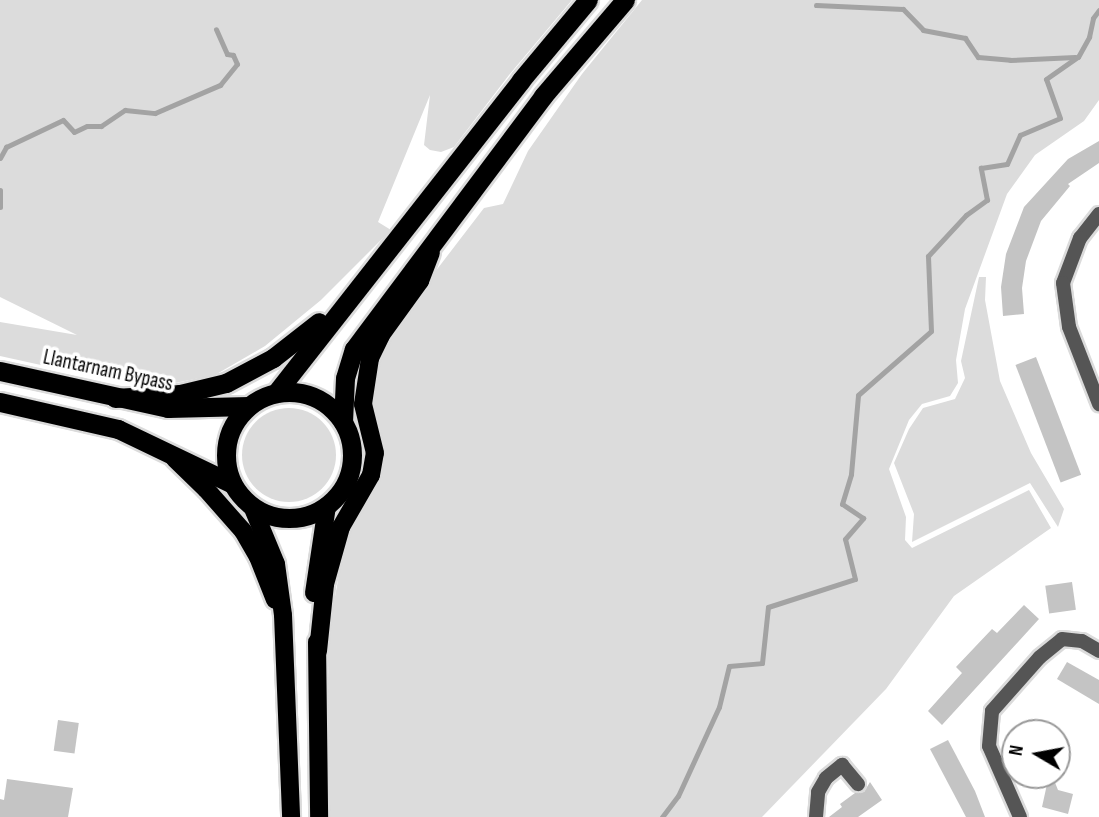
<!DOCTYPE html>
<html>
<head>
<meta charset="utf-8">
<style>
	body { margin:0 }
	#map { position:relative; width:1099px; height:817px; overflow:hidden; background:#fff; font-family:"Sofia Sans Condensed",sans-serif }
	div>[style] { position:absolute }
	.green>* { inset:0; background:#dcdcdc }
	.round { border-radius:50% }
	.stream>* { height:5px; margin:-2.5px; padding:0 2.5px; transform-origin:2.5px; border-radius:2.5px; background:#a3a3a3 }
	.building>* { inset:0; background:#c4c4c4; transform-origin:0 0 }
	.roads { filter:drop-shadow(2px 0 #dbdbdb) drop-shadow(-2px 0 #dbdbdb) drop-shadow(0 2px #dbdbdb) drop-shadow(0 -2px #dbdbdb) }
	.minor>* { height:14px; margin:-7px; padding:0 7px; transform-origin:7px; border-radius:7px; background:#555 }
	.primary>* { height:18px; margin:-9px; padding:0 9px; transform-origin:9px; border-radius:9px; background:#000 }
	.trunk>* { height:19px; margin:-9.5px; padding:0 9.5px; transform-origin:9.5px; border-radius:9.5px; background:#000 }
	.trunk>.ring { margin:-9.5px; padding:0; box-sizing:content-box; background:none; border:19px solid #000; border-radius:50% }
	span { translate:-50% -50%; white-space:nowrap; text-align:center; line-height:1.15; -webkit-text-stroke:7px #fff; paint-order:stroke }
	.street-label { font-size:21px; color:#000 }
	.north { position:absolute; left:1001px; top:719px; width:70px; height:70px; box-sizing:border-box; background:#fff; border:2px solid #999; border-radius:50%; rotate:280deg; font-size:19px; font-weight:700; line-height:28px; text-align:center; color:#000 }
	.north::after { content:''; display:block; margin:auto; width:24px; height:32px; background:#000; clip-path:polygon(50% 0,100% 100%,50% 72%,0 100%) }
</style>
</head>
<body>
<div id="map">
	<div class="green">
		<i style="clip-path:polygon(0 0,572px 0,509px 75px,454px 147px,441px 152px,430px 150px,424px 145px,430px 95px,378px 222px,391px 230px,321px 300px,265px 346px,215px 375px,170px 384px,109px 380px,0 356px,0 322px,77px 335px,0 297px)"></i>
		<i style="clip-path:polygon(642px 0,1099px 0,1099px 100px,1084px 121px,1035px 155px,1007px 194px,965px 309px,956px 360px,958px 383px,950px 396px,922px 404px,909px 420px,889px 469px,906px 517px,905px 540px,912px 548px,1029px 490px,1051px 528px,954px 596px,886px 689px,762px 817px,329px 817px,326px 702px,329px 672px,326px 645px,346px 537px,371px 497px,383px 461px,382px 437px,373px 402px,378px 362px,387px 339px,415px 298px,484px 208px,503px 204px,528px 151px,582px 74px)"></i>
		<i style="clip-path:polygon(979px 277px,986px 277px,985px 300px,1000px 381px,1031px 453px,1064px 509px,1058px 527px,1030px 483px,912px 542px,914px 514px,894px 463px,909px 429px,923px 408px,955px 399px,965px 378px,961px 361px)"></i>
		<i class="round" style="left:242px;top:408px;width:94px;height:94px"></i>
	</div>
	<div class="stream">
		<i style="left:816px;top:5px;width:87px;rotate:2.6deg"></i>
		<i style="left:903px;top:9px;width:29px;rotate:46deg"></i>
		<i style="left:923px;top:30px;width:43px;rotate:10.8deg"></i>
		<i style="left:965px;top:38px;width:23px;rotate:56deg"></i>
		<i style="left:978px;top:57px;width:32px;rotate:5deg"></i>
		<i style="left:1010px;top:60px;width:65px;rotate:-2.6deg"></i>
		<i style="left:0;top:158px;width:13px;rotate:-61deg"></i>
		<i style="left:6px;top:147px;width:63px;rotate:-25.3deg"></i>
		<i style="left:63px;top:120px;width:16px;rotate:47deg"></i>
		<i style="left:74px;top:132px;width:14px;rotate:-25deg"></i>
		<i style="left:87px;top:126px;width:14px"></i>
		<i style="left:101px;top:126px;width:29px;rotate:-34deg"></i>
		<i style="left:125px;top:110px;width:30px;rotate:6deg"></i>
		<i style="left:155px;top:113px;width:71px;rotate:-23.3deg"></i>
		<i style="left:220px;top:85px;width:27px;rotate:-51deg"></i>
		<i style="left:237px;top:64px;width:10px;rotate:-114deg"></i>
		<i style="left:233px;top:55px;width:6px;rotate:-171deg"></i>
		<i style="left:227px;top:54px;width:27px;rotate:-114deg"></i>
		<i style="left:0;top:190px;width:17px;rotate:90deg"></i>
		<i style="left:662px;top:817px;width:26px;rotate:-53deg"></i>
		<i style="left:678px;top:796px;width:98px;rotate:-65.3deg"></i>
		<i style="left:719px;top:707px;width:42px;rotate:-76.3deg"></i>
		<i style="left:729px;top:666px;width:33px;rotate:-5deg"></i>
		<i style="left:762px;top:663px;width:56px;rotate:-83.9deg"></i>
		<i style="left:768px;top:607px;width:91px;rotate:-17.8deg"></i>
		<i style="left:855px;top:579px;width:41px;rotate:-104deg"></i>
		<i style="left:845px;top:539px;width:28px;rotate:-49deg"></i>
		<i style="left:863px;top:518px;width:25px;rotate:-146deg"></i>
		<i style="left:842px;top:504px;width:31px;rotate:-73deg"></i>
		<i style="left:851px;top:474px;width:79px;rotate:-84.9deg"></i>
		<i style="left:858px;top:395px;width:97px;rotate:-41.2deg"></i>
		<i style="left:931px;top:331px;width:75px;rotate:-92.3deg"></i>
		<i style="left:928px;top:256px;width:56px;rotate:-47.2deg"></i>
		<i style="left:966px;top:215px;width:26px;rotate:-36deg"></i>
		<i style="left:987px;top:200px;width:33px;rotate:-101deg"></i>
		<i style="left:981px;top:168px;width:26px;rotate:-9deg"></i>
		<i style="left:1007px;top:164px;width:32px;rotate:-66deg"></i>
		<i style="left:1020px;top:135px;width:43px;rotate:-23deg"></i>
		<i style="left:1060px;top:118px;width:41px;rotate:-109.7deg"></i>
		<i style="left:1046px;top:79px;width:39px;rotate:-35deg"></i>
		<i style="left:1078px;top:57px;width:23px;rotate:-61deg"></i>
		<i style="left:1089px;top:37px;width:19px;rotate:-78deg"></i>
		<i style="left:1093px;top:18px;width:10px;rotate:-53deg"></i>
	</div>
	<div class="building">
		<i style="clip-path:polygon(1099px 141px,1099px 163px,1068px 184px,1070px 186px,1041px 221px,1026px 261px,1022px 288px,1024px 314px,1003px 316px,1001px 287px,1006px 254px,1024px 207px,1068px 159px)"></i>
		<i style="left:1036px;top:357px;width:126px;height:22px;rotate:69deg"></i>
		<i style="left:1072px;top:582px;width:28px;height:27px;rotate:82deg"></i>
		<i style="clip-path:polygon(1024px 605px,1039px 619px,942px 725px,928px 711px,962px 673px,956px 667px,992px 629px,997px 633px)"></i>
		<i style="clip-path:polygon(1067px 662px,1099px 680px,1099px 704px,1057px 679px)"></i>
		<i style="left:58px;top:720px;width:21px;height:31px;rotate:8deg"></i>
		<i style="clip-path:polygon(948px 740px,975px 791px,985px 817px,966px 817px,930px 749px)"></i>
		<i style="clip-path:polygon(1049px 775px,1052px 775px,1058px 790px,1073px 794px,1068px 814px,1042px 807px)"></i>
		<i style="clip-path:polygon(7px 779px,73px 788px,68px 817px,0 817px,0 799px,4px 800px)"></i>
		<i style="clip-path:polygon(870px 782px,882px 800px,858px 817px,829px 817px,842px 807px,840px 804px,855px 793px,864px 792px)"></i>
	</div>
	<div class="roads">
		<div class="minor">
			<i style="left:1099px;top:214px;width:31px;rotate:128deg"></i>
			<i style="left:1080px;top:238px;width:48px;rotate:110.7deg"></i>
			<i style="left:1063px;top:283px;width:44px;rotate:82.2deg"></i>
			<i style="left:1069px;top:327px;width:83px;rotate:68.7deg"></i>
			<i style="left:816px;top:817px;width:25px;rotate:-85deg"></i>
			<i style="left:818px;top:792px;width:16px;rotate:-60deg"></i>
			<i style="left:826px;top:778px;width:21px;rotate:-39deg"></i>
			<i style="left:842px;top:765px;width:25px;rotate:50deg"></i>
			<i style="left:1020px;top:817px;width:77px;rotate:-113.6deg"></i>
			<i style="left:989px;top:746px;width:35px;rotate:-85deg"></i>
			<i style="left:992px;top:711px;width:72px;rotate:-48.4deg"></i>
			<i style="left:1040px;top:657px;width:28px;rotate:-39deg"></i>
			<i style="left:1062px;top:639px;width:20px;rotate:6deg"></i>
			<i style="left:1082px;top:641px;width:20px;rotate:30deg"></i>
		</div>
		<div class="primary">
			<i style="left:175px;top:459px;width:43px;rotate:44.1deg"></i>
			<i style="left:206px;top:489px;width:56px;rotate:48.6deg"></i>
			<i style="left:243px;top:531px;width:30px;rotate:60deg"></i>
			<i style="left:258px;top:557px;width:46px;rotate:68.4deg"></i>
			<i style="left:252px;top:506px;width:63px;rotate:67.5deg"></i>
			<i style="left:276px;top:564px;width:51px;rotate:82.2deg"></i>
			<i style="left:283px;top:615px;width:202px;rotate:87.7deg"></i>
			<i style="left:314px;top:593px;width:88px;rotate:-81.5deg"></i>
			<i style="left:317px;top:642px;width:175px;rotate:89.3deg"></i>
			<i style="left:318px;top:651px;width:67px;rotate:-84deg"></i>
			<i style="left:325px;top:584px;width:59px;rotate:-74.3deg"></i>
			<i style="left:341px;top:527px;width:60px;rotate:-60deg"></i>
			<i style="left:371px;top:475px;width:22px;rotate:-80deg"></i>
			<i style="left:375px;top:453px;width:50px;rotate:-103.8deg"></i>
			<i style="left:363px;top:404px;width:47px;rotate:-81.3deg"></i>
			<i style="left:370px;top:358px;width:25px;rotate:-64deg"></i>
			<i style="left:381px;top:335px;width:67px;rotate:-54.2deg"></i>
			<i style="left:420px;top:281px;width:30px;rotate:-69deg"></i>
		</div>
		<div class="trunk">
			<i style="left:0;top:371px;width:172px;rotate:12.4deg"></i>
			<i style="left:168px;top:408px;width:81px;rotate:-1.4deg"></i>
			<i class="ring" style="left:226px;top:392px;width:107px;height:107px"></i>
			<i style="left:276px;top:393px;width:397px;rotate:-51.9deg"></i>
			<i style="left:521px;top:80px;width:104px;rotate:-50.1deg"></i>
			<i style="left:115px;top:398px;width:65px;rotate:-3.5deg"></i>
			<i style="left:180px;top:394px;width:47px;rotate:-13.4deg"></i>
			<i style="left:226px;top:383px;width:53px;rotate:-28deg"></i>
			<i style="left:273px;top:358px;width:58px;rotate:-38deg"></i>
			<i style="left:0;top:402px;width:121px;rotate:12.9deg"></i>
			<i style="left:118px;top:429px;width:127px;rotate:25.6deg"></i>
			<i style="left:343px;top:422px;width:44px;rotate:-87.4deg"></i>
			<i style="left:345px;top:378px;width:30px;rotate:-73deg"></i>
			<i style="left:354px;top:349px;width:316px;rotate:-53.2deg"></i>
			<i style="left:543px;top:96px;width:126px;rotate:-49.5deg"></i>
		</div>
	</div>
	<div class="street-label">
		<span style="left:108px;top:371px;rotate:12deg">Llantarnam Bypass</span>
	</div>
	<div class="north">N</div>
</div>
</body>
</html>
